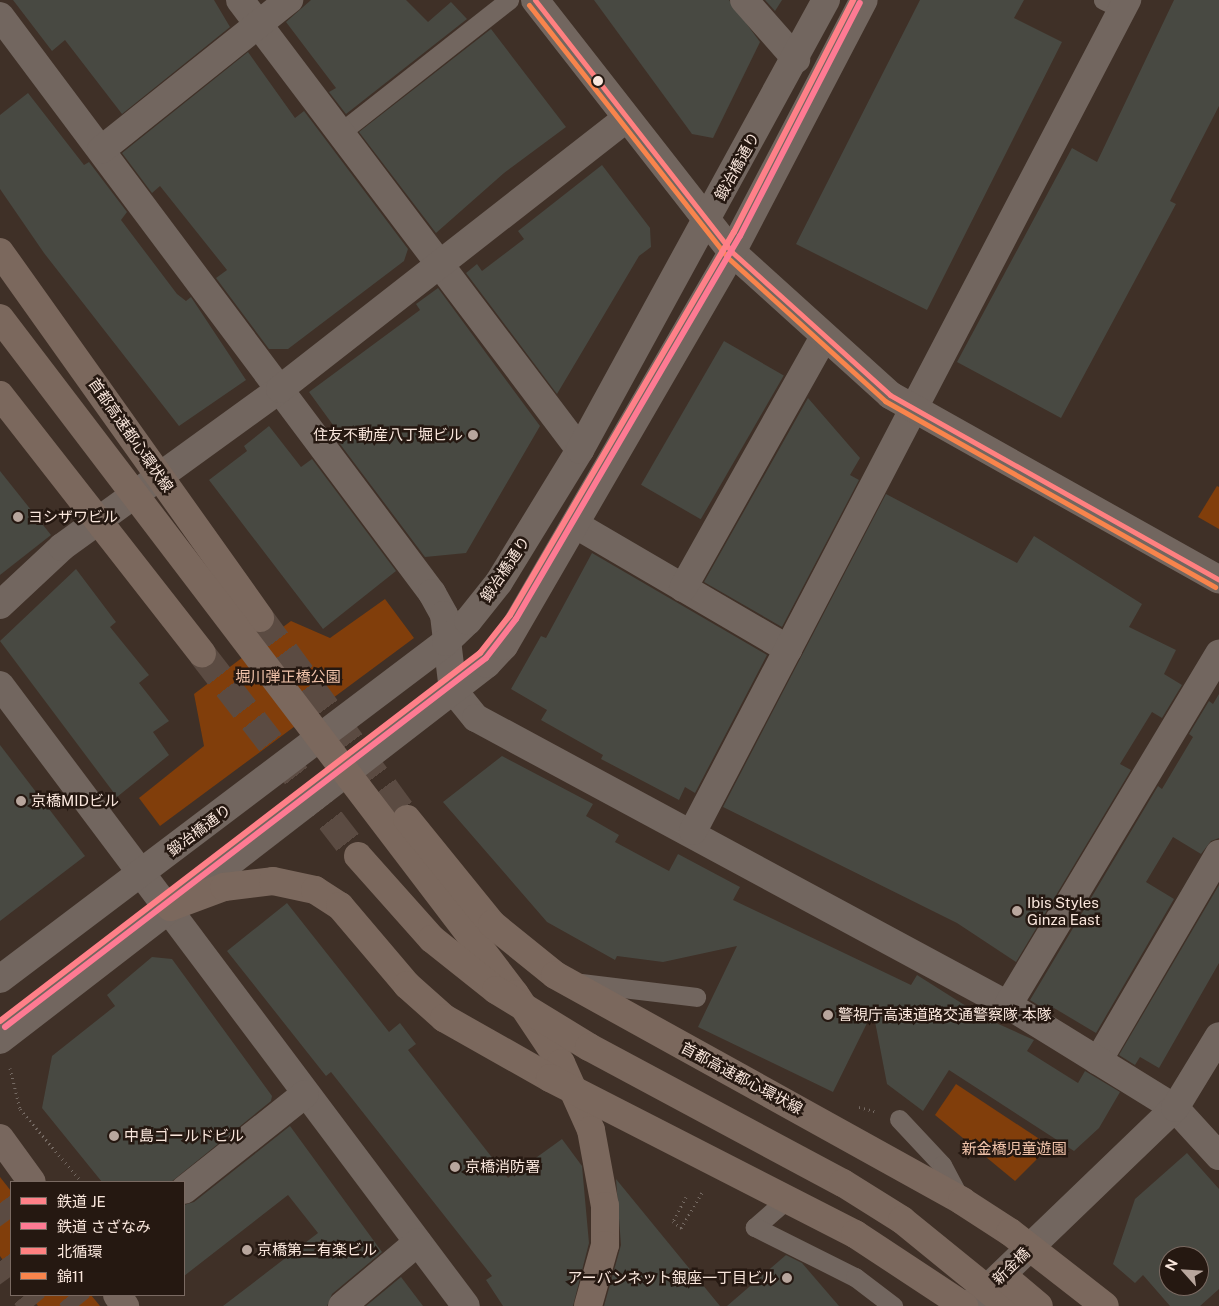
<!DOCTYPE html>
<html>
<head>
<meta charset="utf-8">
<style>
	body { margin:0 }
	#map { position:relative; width:1219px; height:1306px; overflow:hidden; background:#3f3027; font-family:"Public Sans","Noto Sans JP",sans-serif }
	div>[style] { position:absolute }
	.green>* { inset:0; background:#813e0b }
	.building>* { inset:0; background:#484942; transform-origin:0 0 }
	.primary-tunnel>* { height:28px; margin-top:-14px; transform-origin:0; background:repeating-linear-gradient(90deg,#5b4b42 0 28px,transparent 0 42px) }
	.motorway-tunnel>* { height:28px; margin-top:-14px; transform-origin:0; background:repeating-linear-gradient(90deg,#5b4b42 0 28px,transparent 0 42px) }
	.path>* { height:3px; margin-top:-1.5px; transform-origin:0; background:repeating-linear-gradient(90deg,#756a63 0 1px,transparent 0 5px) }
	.service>* { height:19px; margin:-9.5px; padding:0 9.5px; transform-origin:9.5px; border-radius:9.5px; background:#72665f }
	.pedestrian>* { height:28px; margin:-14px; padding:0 14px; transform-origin:14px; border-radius:14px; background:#72665f }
	.minor>* { height:28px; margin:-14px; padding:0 14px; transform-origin:14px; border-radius:14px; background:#72665f }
	.tertiary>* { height:28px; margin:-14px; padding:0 14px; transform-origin:14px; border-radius:14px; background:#72665f }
	.primary>* { height:28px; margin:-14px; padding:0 14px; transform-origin:14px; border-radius:14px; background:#78675e }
	.motorway>* { height:28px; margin:-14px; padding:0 14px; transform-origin:14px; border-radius:14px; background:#7b685d }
	.bus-1>* { height:5px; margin:-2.5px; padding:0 2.5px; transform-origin:2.5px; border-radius:2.5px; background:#ff8080 }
	.bus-2>* { height:5px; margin:-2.5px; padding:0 2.5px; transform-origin:2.5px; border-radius:2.5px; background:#f8844c }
	.rail-1>* { height:6px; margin:-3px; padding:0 3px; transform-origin:3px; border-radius:3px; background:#ff8088 }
	.rail-2>* { height:6px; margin:-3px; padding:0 3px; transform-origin:3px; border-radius:3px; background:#fe7a93 }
	.dots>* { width:14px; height:14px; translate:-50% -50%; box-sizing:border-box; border:2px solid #251811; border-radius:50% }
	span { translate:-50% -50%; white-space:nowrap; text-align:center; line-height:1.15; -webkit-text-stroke:5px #251811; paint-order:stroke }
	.street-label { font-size:15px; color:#f9e6dc }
	.poi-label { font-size:15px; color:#f9e6dc }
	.right { translate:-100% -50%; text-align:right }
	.left { translate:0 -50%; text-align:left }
	.park-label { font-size:15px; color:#f1c3aa }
	.legend { position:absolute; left:10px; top:1181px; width:175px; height:115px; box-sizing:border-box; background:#251811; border:1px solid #7a6a62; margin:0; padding:6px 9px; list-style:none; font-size:15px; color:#f9e6dc }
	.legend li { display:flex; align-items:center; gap:10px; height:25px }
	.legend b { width:25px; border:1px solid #7a6a62 }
	.north { position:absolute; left:1159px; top:1246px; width:50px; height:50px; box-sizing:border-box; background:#251811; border:1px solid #7a6a62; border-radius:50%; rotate:296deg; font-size:14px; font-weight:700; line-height:20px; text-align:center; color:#f9e6dc }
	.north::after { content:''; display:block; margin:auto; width:18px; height:22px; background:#b8a69d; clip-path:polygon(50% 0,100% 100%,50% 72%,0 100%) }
</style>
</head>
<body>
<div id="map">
	<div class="green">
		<i style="clip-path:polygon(1217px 486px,1219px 487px,1219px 529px,1198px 517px)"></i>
		<i style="clip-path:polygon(385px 599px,414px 638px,160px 826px,139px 798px,204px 746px,194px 694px,291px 621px,330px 638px)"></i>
		<i style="clip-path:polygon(956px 1084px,1050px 1146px,1015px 1181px,935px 1115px)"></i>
		<i style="clip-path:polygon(0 1177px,11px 1191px,11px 1271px,0 1256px)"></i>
		<i style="clip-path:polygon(29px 1295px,91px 1295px,100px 1306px,38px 1306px)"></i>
	</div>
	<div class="building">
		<i style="clip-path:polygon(13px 0,214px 0,230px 27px,122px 114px,65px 40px,52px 51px)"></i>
		<i style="clip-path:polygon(311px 0,406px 0,428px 22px,451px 2px,467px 19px,346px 114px,329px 92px,336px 88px,286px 22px)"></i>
		<i style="clip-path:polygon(594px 0,729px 0,760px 42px,713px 138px,692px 134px)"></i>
		<i style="clip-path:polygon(765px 0,782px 0,775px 11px)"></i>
		<i style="clip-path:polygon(920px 0,1024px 0,1014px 18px,1062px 42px,927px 310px,796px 244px)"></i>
		<i style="clip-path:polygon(1174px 0,1219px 0,1219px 106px,1170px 201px,1176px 204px,1061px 418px,957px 362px,1072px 148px,1097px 162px)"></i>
		<i style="clip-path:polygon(491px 29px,566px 127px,504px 173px,436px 233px,359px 132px)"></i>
		<i style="clip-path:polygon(248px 52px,295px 118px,304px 111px,408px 249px,404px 261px,288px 349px,269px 349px,216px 278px,227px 270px,160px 186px,152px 193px,122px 153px)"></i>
		<i style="clip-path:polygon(28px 93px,84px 165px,89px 162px,127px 212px,121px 220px,177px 294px,186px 301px,191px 297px,246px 380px,179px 426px,44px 253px,0 189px,0 115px)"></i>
		<i style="clip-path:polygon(602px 165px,650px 228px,651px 247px,639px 256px,557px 394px,466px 273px,477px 264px,482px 271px,524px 239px,518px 231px)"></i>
		<i style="clip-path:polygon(438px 288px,540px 426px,466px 553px,425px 557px,337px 440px,341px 436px,309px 392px,420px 310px,416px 304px)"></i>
		<i style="left:724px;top:341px;width:69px;height:166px;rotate:30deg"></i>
		<i style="clip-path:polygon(808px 398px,860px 458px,850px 475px,859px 480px,782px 627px,704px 582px)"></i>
		<i style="clip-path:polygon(269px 426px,301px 467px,312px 459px,396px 571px,323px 629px,209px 480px,247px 451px,244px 446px)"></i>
		<i style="clip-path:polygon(0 471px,51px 535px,0 575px)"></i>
		<i style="clip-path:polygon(886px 494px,1017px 563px,1034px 536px,1142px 604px,1129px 627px,1176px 650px,1164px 674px,1182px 685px,1162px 718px,1152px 712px,1120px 764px,1131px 770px,1016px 962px,957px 923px,723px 807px)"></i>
		<i style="clip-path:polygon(592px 553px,767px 655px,695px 793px,685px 787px,679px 800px,601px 759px,603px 755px,541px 720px,547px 710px,511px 689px,541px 636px,546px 638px)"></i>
		<i style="clip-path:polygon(76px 569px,116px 622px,110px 627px,149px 675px,139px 683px,169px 721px,153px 732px,169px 755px,117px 797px,0 641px)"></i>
		<i style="clip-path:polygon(1219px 694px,1219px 838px,1211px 841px,1201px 854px,1173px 837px,1146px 882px,1174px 899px,1096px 1033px,1054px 1008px,1051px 1013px,1030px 1000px,1158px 786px,1162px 789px,1193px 737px,1189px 734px,1209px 701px,1213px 704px)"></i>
		<i style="clip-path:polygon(0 745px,85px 856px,0 921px)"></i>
		<i style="clip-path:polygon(502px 756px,593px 804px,586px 816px,619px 835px,615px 842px,669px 871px,678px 854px,740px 887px,733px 900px,911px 985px,917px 975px,985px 1018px,1034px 1040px,1027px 1051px,1078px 1083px,1085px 1071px,1120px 1092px,1099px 1128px,1074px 1151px,949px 1070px,923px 1111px,887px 1084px,873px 1011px,833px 1092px,698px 1027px,737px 946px,663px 962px,617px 956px,615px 960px,547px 922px,443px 802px)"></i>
		<i style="clip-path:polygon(1219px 885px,1219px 963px,1159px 1068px,1140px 1057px,1135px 1065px,1119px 1055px)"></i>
		<i style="clip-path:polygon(287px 903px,389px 1032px,400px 1023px,416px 1044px,408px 1050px,508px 1178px,562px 1139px,582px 1166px,589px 1243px,573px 1306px,503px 1306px,486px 1280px,492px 1276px,331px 1072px,326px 1076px,227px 951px)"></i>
		<i style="clip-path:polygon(152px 957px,172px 959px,272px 1096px,271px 1101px,171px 1182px,102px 1182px,42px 1108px,52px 1056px,115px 1006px,107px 995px)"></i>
		<i style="clip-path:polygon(290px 1126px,382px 1252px,332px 1294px,327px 1306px,223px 1306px,318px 1233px,288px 1195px,184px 1276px,184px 1205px,194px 1202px)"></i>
		<i style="clip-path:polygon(evenodd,1187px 1153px,1219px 1189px,1219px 1289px,1200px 1306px,1170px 1306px,1143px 1275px,1135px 1283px,1113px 1264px,1135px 1199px,1187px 1153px,1169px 1256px,1199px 1256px,1199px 1286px,1169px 1286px,1169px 1256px)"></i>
		<i style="clip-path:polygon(616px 1179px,720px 1306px,604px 1306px,621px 1245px)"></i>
		<i style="clip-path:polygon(786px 1255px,802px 1263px,839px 1306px,727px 1306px)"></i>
		<i style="clip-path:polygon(401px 1277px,423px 1306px,366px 1306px)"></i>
	</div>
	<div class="primary-tunnel">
		<i style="left:0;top:1203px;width:19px;rotate:54deg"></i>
		<i style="left:0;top:1261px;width:19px;rotate:54deg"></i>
		<i style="left:25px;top:1295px;width:14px;rotate:51deg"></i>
		<i style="left:70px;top:1295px;width:14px;rotate:51deg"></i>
	</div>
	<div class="motorway-tunnel">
		<i style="left:260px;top:618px;width:249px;rotate:53.8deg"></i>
		<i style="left:202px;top:654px;width:255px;rotate:52.3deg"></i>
	</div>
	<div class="path">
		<i style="left:10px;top:1068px;width:42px;rotate:76.3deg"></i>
		<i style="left:20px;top:1109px;width:96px;rotate:49.7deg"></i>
		<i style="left:859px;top:1107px;width:16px;rotate:15deg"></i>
		<i style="left:686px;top:1197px;width:27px;rotate:118deg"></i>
		<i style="left:673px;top:1221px;width:11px;rotate:41deg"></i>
		<i style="left:681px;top:1228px;width:43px;rotate:-59.3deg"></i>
	</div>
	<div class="service">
		<i style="left:1103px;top:0;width:21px;rotate:25deg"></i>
		<i style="left:341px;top:132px;width:214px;rotate:-38.2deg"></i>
		<i style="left:581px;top:983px;width:116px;rotate:6.9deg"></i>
		<i style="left:899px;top:1119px;width:63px;rotate:46.9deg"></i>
		<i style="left:942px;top:1165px;width:40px;rotate:62deg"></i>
		<i style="left:787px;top:1199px;width:43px;rotate:138.8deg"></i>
		<i style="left:755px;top:1227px;width:112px;rotate:26.6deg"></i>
		<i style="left:855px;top:1277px;width:48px;rotate:37.3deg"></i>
	</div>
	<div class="pedestrian">
		<i style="left:1098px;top:1061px;width:240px;rotate:-59.7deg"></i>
	</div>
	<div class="minor">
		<i style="left:240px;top:0;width:564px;rotate:52.93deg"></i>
		<i style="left:744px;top:0;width:79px;rotate:48.6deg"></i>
		<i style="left:0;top:16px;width:721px;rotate:53.18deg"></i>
		<i style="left:432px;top:593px;width:25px;rotate:61deg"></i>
		<i style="left:444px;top:615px;width:76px;rotate:83.2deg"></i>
		<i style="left:453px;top:690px;width:36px;rotate:51deg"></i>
		<i style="left:476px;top:718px;width:604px;rotate:28.35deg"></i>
		<i style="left:1008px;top:1005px;width:196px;rotate:31.7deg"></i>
		<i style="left:1175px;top:1108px;width:65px;rotate:47.5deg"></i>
		<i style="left:101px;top:150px;width:241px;rotate:-38.6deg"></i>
		<i style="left:576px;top:525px;width:246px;rotate:30.3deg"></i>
		<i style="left:683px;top:588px;width:288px;rotate:-60.7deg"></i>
		<i style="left:0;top:605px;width:85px;rotate:-43.1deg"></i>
		<i style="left:62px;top:547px;width:269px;rotate:-35.9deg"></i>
		<i style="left:280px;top:389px;width:439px;rotate:-38deg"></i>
		<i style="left:0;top:685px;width:776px;rotate:53.12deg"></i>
		<i style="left:693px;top:831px;width:938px;rotate:-62.42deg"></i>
		<i style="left:1008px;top:1005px;width:410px;rotate:-59deg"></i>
		<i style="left:184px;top:1190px;width:154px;rotate:-38.4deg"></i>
		<i style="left:342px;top:1306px;width:99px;rotate:-40.1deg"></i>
	</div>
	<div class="tertiary">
		<i style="left:535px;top:0;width:320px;rotate:52deg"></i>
		<i style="left:732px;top:252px;width:213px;rotate:42.1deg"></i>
		<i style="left:890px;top:395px;width:377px;rotate:29.3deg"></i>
		<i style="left:0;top:979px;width:559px;rotate:-37.07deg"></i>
		<i style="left:446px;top:642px;width:30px;rotate:-44deg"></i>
		<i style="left:468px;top:621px;width:50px;rotate:-51.5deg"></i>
		<i style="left:499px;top:582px;width:155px;rotate:-58.5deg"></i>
		<i style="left:580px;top:450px;width:513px;rotate:-61.34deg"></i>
		<i style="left:0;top:1040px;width:615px;rotate:-37.67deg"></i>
		<i style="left:487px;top:664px;width:25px;rotate:-47deg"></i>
		<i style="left:504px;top:646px;width:455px;rotate:-59.9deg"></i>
		<i style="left:732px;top:252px;width:284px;rotate:-62.4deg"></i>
		<i style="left:969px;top:1306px;width:286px;rotate:-43.9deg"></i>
		<i style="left:1175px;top:1108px;width:84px;rotate:-58.6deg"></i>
	</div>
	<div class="primary">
		<i style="left:0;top:1138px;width:54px;rotate:54deg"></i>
		<i style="left:117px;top:1295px;width:14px;rotate:54deg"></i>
	</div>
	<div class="motorway">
		<i style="left:0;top:252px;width:449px;rotate:54.6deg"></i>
		<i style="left:0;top:318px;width:850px;rotate:52.7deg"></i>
		<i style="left:515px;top:994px;width:83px;rotate:56.3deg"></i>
		<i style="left:561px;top:1063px;width:73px;rotate:65.9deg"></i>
		<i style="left:591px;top:1130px;width:77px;rotate:79.6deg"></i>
		<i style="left:605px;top:1206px;width:39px;rotate:90deg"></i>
		<i style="left:605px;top:1245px;width:63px;rotate:105.6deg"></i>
		<i style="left:0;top:395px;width:328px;rotate:52deg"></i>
		<i style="left:407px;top:819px;width:135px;rotate:51deg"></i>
		<i style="left:492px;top:924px;width:81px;rotate:39deg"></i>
		<i style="left:555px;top:975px;width:466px;rotate:29deg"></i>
		<i style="left:962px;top:1201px;width:57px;rotate:32.9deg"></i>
		<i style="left:1010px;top:1232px;width:120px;rotate:37.9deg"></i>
		<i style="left:358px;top:856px;width:111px;rotate:48.3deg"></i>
		<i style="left:432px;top:939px;width:82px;rotate:38.6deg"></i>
		<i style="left:496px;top:990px;width:109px;rotate:31.5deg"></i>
		<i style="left:589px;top:1047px;width:288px;rotate:28.2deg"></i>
		<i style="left:843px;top:1183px;width:70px;rotate:32.1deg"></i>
		<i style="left:902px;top:1220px;width:136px;rotate:39.1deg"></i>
		<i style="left:170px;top:907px;width:58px;rotate:-20.3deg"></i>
		<i style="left:224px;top:887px;width:49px;rotate:-7deg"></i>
		<i style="left:273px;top:881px;width:43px;rotate:12.1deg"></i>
		<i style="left:315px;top:890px;width:30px;rotate:33deg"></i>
		<i style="left:340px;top:906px;width:104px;rotate:49.7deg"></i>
		<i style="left:407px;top:985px;width:50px;rotate:41.7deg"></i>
		<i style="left:444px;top:1018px;width:122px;rotate:29.5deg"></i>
		<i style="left:550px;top:1078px;width:343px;rotate:27.1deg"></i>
		<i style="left:855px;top:1234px;width:131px;rotate:33.4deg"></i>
		<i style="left:1002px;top:1275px;width:48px;rotate:40deg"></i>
	</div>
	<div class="bus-1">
		<i style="left:535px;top:0;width:320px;rotate:52deg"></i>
		<i style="left:732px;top:252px;width:213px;rotate:42.1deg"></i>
		<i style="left:890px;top:395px;width:377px;rotate:29.3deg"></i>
	</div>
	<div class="bus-2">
		<i style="left:529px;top:5px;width:320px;rotate:51.8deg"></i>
		<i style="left:727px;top:257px;width:214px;rotate:42.3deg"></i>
		<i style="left:885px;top:401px;width:379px;rotate:29.4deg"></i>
	</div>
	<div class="rail-1">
		<i style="left:0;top:1021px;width:605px;rotate:-37.48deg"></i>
		<i style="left:480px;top:653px;width:48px;rotate:-51.7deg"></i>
		<i style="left:510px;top:615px;width:444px;rotate:-59.7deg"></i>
		<i style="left:734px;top:232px;width:261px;rotate:-62.8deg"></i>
	</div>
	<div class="rail-2">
		<i style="left:5px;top:1027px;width:606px;rotate:-37.49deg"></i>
		<i style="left:486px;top:658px;width:49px;rotate:-52.4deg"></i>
		<i style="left:516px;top:619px;width:444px;rotate:-59.7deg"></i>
		<i style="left:740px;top:236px;width:262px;rotate:-62.8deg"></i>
	</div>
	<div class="dots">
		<i style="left:598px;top:81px;background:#f9e6dc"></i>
		<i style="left:473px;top:435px;background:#b8a69d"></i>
		<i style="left:18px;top:517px;background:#b8a69d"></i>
		<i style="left:21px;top:801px;background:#b8a69d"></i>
		<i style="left:1017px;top:911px;background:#b8a69d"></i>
		<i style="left:828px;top:1015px;background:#b8a69d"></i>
		<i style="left:114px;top:1136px;background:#b8a69d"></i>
		<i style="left:455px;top:1167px;background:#b8a69d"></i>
		<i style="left:247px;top:1250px;background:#b8a69d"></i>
		<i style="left:787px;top:1278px;background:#b8a69d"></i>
	</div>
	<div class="street-label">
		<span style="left:737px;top:166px;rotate:-61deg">鍛冶橋通り</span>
		<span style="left:131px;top:435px;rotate:55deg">首都高速都心環状線</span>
		<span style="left:505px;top:569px;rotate:-56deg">鍛冶橋通り</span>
		<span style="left:199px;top:830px;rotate:-37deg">鍛冶橋通り</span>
		<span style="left:742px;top:1078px;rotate:28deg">首都高速都心環状線</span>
		<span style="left:1011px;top:1266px;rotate:-44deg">新金橋</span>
	</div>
	<div class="poi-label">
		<span class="right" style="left:463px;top:435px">住友不動産八丁堀ビル</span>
		<span class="left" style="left:28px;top:517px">ヨシザワビル</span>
		<span class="left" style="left:31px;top:801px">京橋MIDビル</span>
		<span class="left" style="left:1027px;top:911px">Ibis Styles<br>Ginza East</span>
		<span class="left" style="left:838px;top:1015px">警視庁高速道路交通警察隊 本隊</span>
		<span class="left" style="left:124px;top:1136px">中島ゴールドビル</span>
		<span class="left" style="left:465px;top:1167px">京橋消防署</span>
		<span class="left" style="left:257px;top:1250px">京橋第二有楽ビル</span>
		<span class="right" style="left:777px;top:1278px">アーバンネット銀座一丁目ビル</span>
	</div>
	<div class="park-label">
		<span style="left:288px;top:677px">堀川弾正橋公園</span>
		<span style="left:1014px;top:1149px">新金橋児童遊園</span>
	</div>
	<ul class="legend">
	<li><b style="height:6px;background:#ff8088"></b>鉄道 JE</li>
	<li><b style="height:6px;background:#fe7a93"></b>鉄道 さざなみ</li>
	<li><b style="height:6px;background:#ff8080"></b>北循環</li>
	<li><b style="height:6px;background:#f8844c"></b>錦11</li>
	</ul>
	<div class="north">N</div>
</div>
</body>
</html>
